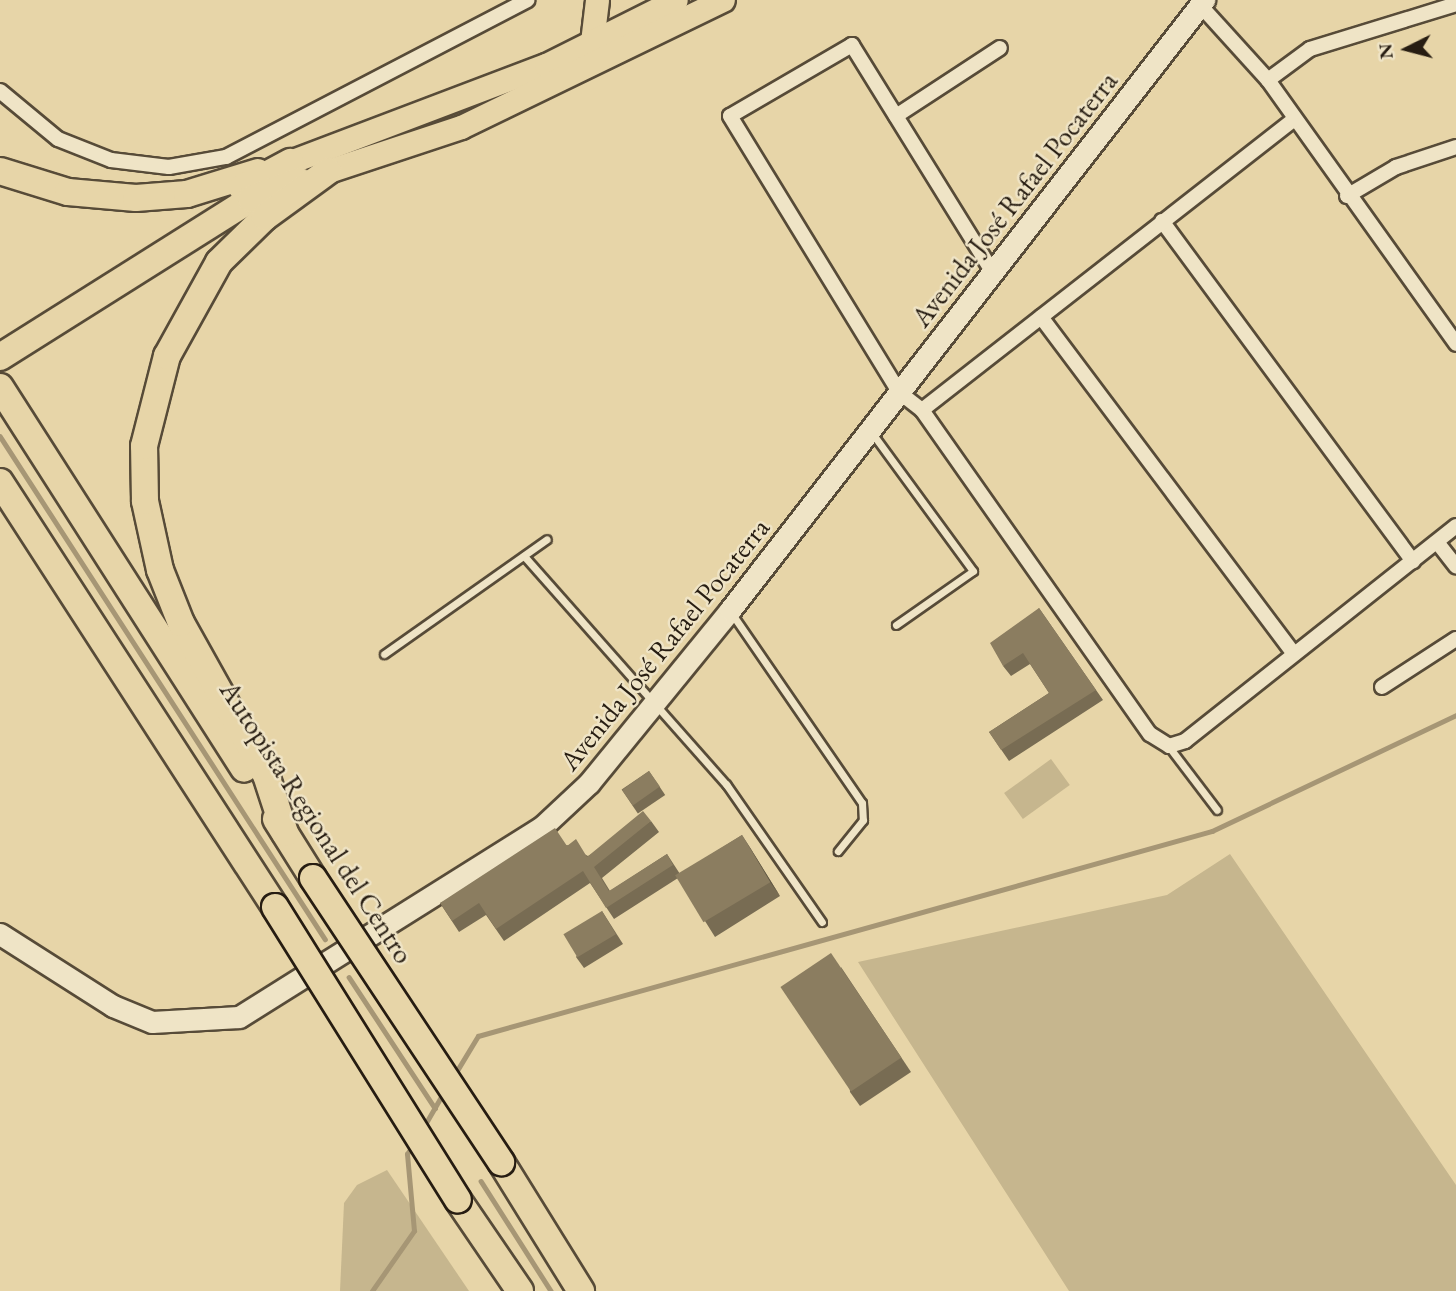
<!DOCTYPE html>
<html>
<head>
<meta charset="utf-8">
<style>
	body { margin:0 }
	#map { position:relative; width:1456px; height:1291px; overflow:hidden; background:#e7d5a8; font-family:"EB Garamond",serif }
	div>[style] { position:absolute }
	.green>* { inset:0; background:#c6b68e; transform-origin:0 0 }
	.stream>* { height:4.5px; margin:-2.25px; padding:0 2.25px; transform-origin:2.25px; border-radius:2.25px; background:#a69675 }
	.roads { filter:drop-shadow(2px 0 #574b38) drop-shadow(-2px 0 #574b38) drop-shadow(0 2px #574b38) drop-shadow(0 -2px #574b38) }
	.lane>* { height:7px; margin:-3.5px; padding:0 3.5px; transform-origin:3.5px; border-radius:3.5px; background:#efe4c6 }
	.street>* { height:14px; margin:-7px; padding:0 7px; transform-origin:7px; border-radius:7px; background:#efe4c6 }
	.secondary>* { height:21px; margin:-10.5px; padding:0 10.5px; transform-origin:10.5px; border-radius:10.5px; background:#efe4c6 }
	.primary>* { height:23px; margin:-11.5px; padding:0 11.5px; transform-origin:11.5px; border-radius:11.5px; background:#e7d5a8 }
	.highway>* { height:26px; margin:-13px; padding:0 13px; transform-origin:13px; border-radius:13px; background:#e7d5a8 }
	.bridges { filter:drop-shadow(2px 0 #271d12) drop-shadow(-2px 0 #271d12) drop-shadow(0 2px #271d12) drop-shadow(0 -2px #271d12) }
	.highway-bridge>* { height:26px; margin:-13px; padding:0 13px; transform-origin:13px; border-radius:13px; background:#e7d5a8 }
	.wall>* { inset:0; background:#786c53; transform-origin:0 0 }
	.shaded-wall>* { inset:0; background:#615843 }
	.building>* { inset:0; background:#8b7d60; transform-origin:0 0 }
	span { translate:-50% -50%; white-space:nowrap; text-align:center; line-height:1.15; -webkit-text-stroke:5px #efe4c6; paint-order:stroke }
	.street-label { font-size:28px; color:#271d12 }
	.north { position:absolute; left:1372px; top:14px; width:70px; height:70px; -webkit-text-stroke:5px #efe4c6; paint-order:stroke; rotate:264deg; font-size:19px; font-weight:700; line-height:28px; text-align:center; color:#271d12 }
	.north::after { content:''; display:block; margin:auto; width:24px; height:32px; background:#271d12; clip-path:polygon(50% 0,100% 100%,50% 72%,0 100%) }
</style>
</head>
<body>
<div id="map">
	<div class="green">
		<i style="left:1051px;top:759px;width:32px;height:58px;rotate:54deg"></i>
		<i style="clip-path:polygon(1230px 854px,1456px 1185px,1456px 1291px,1069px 1291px,858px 962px,1167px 895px)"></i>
		<i style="clip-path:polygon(387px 1170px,469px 1291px,340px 1291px,344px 1203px,357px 1185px)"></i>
	</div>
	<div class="stream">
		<i style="left:0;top:436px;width:599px;rotate:57.13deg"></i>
		<i style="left:349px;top:977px;width:157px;rotate:56.7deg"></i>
		<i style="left:455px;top:1074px;width:44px;rotate:-58.8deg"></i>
		<i style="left:478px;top:1036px;width:762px;rotate:-15.6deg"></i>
		<i style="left:1212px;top:831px;width:270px;rotate:-25.4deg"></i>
		<i style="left:423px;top:1128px;width:39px;rotate:-60deg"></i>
		<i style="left:481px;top:1181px;width:130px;rotate:57.5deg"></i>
		<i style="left:372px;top:1291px;width:73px;rotate:-55deg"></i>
		<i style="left:414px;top:1231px;width:77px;rotate:-95.2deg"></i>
		<i style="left:407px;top:1154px;width:11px;rotate:-56deg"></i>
	</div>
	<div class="roads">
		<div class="lane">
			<i style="left:872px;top:433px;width:171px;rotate:53.8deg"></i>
			<i style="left:973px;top:571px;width:94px;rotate:145deg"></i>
			<i style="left:524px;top:556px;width:305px;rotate:48.5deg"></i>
			<i style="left:726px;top:784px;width:168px;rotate:55.2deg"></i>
			<i style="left:730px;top:611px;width:233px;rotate:55.5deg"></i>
			<i style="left:862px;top:803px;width:17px;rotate:87deg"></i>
			<i style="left:863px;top:820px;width:40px;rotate:129deg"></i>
			<i style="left:384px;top:654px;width:199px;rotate:-35.2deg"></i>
			<i style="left:1169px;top:747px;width:79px;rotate:52.7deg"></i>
		</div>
		<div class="street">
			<i style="left:1200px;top:5px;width:101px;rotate:47.8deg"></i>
			<i style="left:1268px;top:80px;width:324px;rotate:54.5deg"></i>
			<i style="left:1268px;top:80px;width:52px;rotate:-36.4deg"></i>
			<i style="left:1310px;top:49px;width:153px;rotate:-17.1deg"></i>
			<i style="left:0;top:91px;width:75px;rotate:39.6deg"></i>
			<i style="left:58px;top:139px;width:57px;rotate:21.6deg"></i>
			<i style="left:111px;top:160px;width:58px;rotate:6.9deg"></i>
			<i style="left:169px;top:167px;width:58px;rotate:-10deg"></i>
			<i style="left:226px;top:157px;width:340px;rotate:-27.5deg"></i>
			<i style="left:896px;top:116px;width:124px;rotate:-33.2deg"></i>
			<i style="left:1347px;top:196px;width:57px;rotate:-30.6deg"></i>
			<i style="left:1396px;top:167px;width:63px;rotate:-18.4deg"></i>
			<i style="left:1162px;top:221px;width:423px;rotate:53.6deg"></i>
			<i style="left:992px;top:271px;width:266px;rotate:-121.8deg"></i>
			<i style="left:852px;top:45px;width:141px;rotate:149.8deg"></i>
			<i style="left:730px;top:116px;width:324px;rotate:58.5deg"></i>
			<i style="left:899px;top:392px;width:29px;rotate:38deg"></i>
			<i style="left:922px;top:410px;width:396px;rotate:54.9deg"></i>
			<i style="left:1150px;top:734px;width:22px;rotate:32deg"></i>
			<i style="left:1169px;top:746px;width:17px;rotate:-17deg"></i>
			<i style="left:1185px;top:741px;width:346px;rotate:-38.4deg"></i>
			<i style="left:1041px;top:317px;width:418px;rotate:53.1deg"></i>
			<i style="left:922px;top:410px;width:469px;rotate:-38deg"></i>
			<i style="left:1437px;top:542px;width:31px;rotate:52deg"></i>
			<i style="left:1382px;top:687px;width:88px;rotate:-33deg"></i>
		</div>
		<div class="secondary">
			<i style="left:0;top:934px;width:134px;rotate:32.5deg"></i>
			<i style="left:113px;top:1006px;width:42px;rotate:22.3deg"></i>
			<i style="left:152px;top:1022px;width:87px;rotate:-3.3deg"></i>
			<i style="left:239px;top:1017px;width:358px;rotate:-32.1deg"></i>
			<i style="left:542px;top:827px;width:64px;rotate:-43.1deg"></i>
			<i style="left:589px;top:783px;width:223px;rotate:-50.8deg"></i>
			<i style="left:730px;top:610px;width:773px;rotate:-52.15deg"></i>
		</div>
		<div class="primary">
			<i style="left:592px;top:42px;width:42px;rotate:-83.2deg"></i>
			<i style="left:290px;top:162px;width:274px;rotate:-20.8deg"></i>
			<i style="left:546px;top:65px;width:145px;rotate:-26.6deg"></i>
			<i style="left:328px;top:171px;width:140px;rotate:-18.3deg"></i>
			<i style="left:461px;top:127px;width:291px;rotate:-25.9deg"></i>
		</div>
		<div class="highway">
			<i style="left:0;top:171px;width:71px;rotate:17.2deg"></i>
			<i style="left:68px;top:192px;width:68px;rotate:5deg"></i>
			<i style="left:136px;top:198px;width:51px;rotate:-4.5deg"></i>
			<i style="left:187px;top:194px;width:74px;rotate:-17.2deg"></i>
			<i style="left:242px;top:188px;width:55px;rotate:-28.4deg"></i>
			<i style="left:0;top:357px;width:297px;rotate:-32.2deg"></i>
			<i style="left:251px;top:199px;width:52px;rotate:-20.2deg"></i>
			<i style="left:0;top:387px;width:453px;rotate:57.4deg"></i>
			<i style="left:0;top:482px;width:506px;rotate:57.09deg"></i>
			<i style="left:276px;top:819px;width:70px;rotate:57.9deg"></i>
			<i style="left:285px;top:833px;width:61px;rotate:-108.1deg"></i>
			<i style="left:266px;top:775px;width:174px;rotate:-119.2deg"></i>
			<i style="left:181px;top:623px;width:57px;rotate:-111.6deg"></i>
			<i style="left:160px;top:570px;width:71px;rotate:-102.3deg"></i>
			<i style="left:145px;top:501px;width:55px;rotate:-91deg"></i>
			<i style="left:144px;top:446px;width:93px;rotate:-75.7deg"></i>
			<i style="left:167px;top:356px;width:107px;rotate:-61deg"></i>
			<i style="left:219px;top:262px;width:64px;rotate:-44.4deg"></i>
			<i style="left:265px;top:217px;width:78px;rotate:-36.1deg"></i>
			<i style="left:501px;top:1162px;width:152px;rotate:58.2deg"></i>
			<i style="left:458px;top:1200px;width:110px;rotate:55.7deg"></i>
		</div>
	</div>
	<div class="bridges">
		<div class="highway-bridge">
			<i style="left:313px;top:878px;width:341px;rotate:56.5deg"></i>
			<i style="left:275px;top:907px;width:345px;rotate:58deg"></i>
		</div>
	</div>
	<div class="wall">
		<i style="clip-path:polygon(1039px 608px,1103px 700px,1009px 761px,989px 732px,1049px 693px,1030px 664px,1011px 676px,1003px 666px)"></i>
		<i style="left:649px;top:771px;width:29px;height:33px;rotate:56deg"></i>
		<i style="clip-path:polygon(651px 821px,659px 832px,602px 878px,610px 891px,667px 854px,680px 874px,742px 835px,780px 896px,715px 937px,678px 878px,614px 919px,590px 883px,504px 941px,486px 915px,459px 932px,440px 903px,567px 845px,588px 856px)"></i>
		<i style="clip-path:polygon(602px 911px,623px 944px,584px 968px,576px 957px)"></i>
		<i style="clip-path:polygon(841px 967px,911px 1072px,860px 1106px,850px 1092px)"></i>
	</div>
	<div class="shaded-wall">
		<i style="clip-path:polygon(742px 835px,751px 849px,780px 896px,770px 882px)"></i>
	</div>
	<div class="building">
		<i style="clip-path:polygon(1039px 608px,1096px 690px,1001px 750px,989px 732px,1049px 693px,1023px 653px,1003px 666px,990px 643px)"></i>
		<i style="left:649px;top:771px;width:19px;height:33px;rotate:55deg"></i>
		<i style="clip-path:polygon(643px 811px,651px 821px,594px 867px,609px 891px,667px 854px,673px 865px,606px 908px,583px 871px,496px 929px,479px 903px,452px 921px,440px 903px,555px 828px,567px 846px,576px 839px,587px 857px)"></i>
		<i style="left:742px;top:835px;width:55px;height:78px;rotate:59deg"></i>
		<i style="left:602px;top:911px;width:27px;height:45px;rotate:59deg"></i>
		<i style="left:831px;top:953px;width:126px;height:61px;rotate:56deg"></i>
	</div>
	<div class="street-label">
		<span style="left:1014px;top:199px;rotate:-52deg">Avenida José Rafael Pocaterra</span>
		<span style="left:664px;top:644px;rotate:-51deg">Avenida José Rafael Pocaterra</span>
		<span style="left:317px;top:822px;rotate:57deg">Autopista Regional del Centro</span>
	</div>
	<div class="north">N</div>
</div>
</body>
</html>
